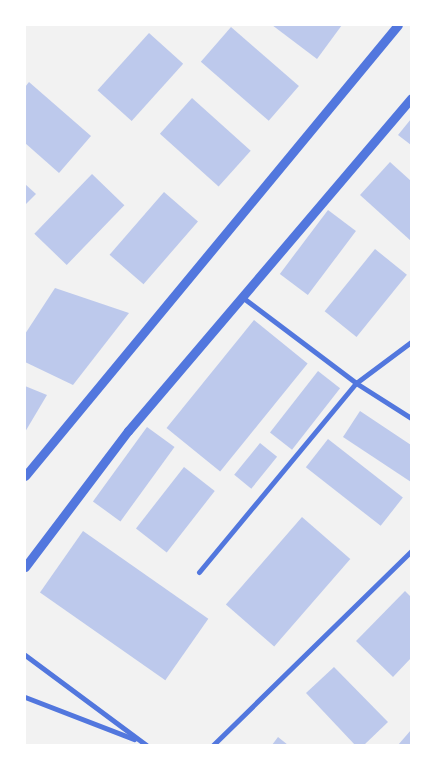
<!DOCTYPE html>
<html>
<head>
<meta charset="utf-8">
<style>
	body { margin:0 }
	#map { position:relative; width:436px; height:770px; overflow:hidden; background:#f2f2f2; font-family:"PT Sans",sans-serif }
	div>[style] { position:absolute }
	.building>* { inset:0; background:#bdc9ec; transform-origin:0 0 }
	.minor>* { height:5px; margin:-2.5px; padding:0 2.5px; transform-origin:2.5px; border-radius:2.5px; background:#5277de }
	.tertiary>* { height:9px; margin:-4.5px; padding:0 4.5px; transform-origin:4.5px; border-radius:4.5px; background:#5277de }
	span { translate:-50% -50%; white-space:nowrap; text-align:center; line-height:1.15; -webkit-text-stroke:5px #fff; paint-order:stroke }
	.frame { position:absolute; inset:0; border:26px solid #fff; pointer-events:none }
</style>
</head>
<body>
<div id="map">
	<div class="building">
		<i style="clip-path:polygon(272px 25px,342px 25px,317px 59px)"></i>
		<i style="left:231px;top:27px;width:90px;height:46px;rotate:41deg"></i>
		<i style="left:149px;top:33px;width:46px;height:77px;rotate:42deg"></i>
		<i style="clip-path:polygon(29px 82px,91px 136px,59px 173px,25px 143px,25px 87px)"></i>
		<i style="left:192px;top:98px;width:79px;height:48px;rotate:42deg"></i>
		<i style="clip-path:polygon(411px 119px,411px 145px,398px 135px)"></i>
		<i style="clip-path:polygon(390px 162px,411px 181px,411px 241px,360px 195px)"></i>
		<i style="left:92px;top:174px;width:45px;height:83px;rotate:44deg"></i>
		<i style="clip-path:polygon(25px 184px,36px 194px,25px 205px)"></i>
		<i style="left:164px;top:192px;width:45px;height:83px;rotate:41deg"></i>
		<i style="left:328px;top:210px;width:35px;height:80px;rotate:37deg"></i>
		<i style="left:375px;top:249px;width:41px;height:80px;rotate:39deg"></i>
		<i style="clip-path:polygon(55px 288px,129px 313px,73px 385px,25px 362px,25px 334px)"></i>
		<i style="left:254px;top:320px;width:69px;height:139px;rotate:39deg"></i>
		<i style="left:318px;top:371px;width:28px;height:78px;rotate:38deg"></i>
		<i style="clip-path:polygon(25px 386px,47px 395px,25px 432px)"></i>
		<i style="clip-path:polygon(360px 411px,411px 445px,411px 482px,343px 437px)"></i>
		<i style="left:147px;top:427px;width:34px;height:92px;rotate:36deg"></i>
		<i style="left:328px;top:439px;width:95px;height:36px;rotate:38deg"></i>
		<i style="left:260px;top:443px;width:22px;height:41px;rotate:39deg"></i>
		<i style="left:184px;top:467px;width:39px;height:78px;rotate:38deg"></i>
		<i style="left:302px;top:517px;width:64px;height:116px;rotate:41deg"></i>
		<i style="left:83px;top:531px;width:153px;height:75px;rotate:35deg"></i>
		<i style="clip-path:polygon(405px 591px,411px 597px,411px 658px,393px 677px,356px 641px)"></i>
		<i style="clip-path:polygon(334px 667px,388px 722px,364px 745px,355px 745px,306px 693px)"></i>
		<i style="clip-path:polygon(411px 730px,411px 745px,398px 745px)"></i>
		<i style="clip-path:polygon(278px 737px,288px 745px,272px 745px)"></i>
	</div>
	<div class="minor">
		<i style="left:242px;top:297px;width:143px;rotate:37deg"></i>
		<i style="left:356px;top:383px;width:65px;rotate:32.5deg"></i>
		<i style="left:199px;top:572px;width:246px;rotate:-50.3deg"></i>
		<i style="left:356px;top:383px;width:69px;rotate:-36.7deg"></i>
		<i style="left:25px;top:655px;width:151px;rotate:36.6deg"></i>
		<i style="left:25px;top:697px;width:117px;rotate:21.1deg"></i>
		<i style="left:213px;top:745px;width:277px;rotate:-44.4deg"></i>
	</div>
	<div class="tertiary">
		<i style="left:25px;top:476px;width:585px;rotate:-50.41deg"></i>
		<i style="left:25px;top:567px;width:171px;rotate:-52.9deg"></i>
		<i style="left:128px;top:431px;width:437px;rotate:-49.6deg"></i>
	</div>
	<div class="frame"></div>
</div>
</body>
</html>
